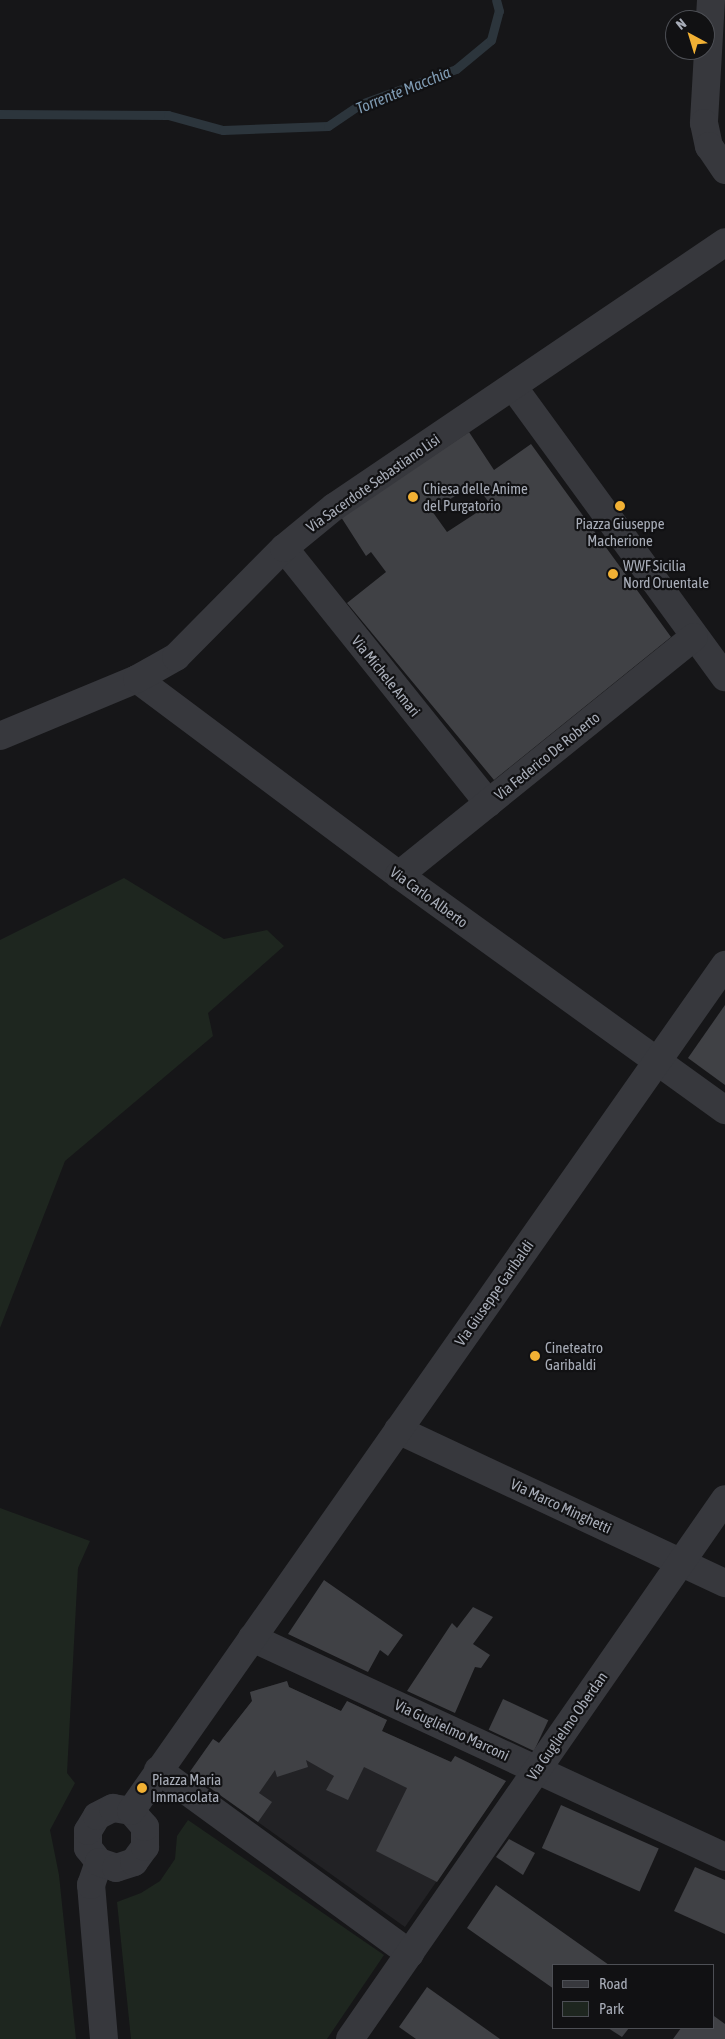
<!DOCTYPE html>
<html>
<head>
<meta charset="utf-8">
<style>
	body { margin:0 }
	#map { position:relative; width:725px; height:2039px; overflow:hidden; background:#161618; font-family:"Asap Condensed",sans-serif }
	div>[style] { position:absolute }
	.built>* { inset:0; background:#222225 }
	.green>* { inset:0; background:#1e261f }
	.stream>* { height:9px; margin:-4.5px; padding:0 4.5px; transform-origin:4.5px; border-radius:4.5px; background:#2c353c }
	.building>* { inset:0; background:#404145; transform-origin:0 0 }
	.minor>* { height:28px; margin:-14px; padding:0 14px; transform-origin:14px; border-radius:14px; background:#37383d }
	.dots>* { width:14px; height:14px; translate:-50% -50%; box-sizing:border-box; border:2px solid #111113; border-radius:50% }
	span { translate:-50% -50%; white-space:nowrap; text-align:center; line-height:1.15; -webkit-text-stroke:4.5px #111113; paint-order:stroke }
	.street-label { font-size:15px; color:#a8adb8 }
	.poi-label { font-size:15px; color:#a8adb8 }
	.left { translate:0 -50%; text-align:left }
	.water-label { font-size:16px; color:#7f9bb3; font-style:italic }
	.legend { position:absolute; left:552px; top:1964px; width:162px; height:65px; box-sizing:border-box; background:#111113; border:1px solid #4d4f55; margin:0; padding:6px 9px; list-style:none; font-size:15px; color:#a8adb8 }
	.legend li { display:flex; align-items:center; gap:10px; height:25px }
	.legend b { width:25px; border:1px solid #4d4f55 }
	.north { position:absolute; left:665px; top:10px; width:50px; height:50px; box-sizing:border-box; background:#111113; border:1px solid #4d4f55; border-radius:50%; rotate:321deg; font-size:14px; font-weight:700; line-height:20px; text-align:center; color:#a8adb8 }
	.north::after { content:''; display:block; margin:auto; width:18px; height:22px; background:#f2b134; clip-path:polygon(50% 0,100% 100%,50% 72%,0 100%) }
</style>
</head>
<body>
<div id="map">
	<div class="built">
		<i style="clip-path:polygon(287px 1681px,289px 1687px,341px 1711px,347px 1701px,387px 1720px,382px 1731px,451px 1762px,455px 1756px,506px 1781px,405px 1927px,189px 1773px,213px 1739px,219px 1743px,252px 1701px,250px 1692px)"></i>
	</div>
	<div class="green">
		<i style="clip-path:polygon(124px 878px,224px 939px,267px 930px,284px 946px,208px 1013px,213px 1036px,65px 1161px,0 1328px,0 940px)"></i>
		<i style="clip-path:polygon(0 1508px,90px 1541px,78px 1568px,67px 1773px,75px 1783px,50px 1830px,59px 1875px,76px 2039px,0 2039px)"></i>
		<i style="clip-path:polygon(188px 1820px,384px 1955px,327px 2039px,131px 2039px,117px 1902px,141px 1893px,160px 1881px,175px 1859px,177px 1836px)"></i>
	</div>
	<div class="stream">
		<i style="left:0;top:114px;width:168px;rotate:0.3deg"></i>
		<i style="left:168px;top:115px;width:57px;rotate:15.3deg"></i>
		<i style="left:223px;top:130px;width:105px;rotate:-2.2deg"></i>
		<i style="left:328px;top:126px;width:40px;rotate:-34deg"></i>
		<i style="left:361px;top:104px;width:101px;rotate:-20.2deg"></i>
		<i style="left:456px;top:69px;width:45px;rotate:-39.6deg"></i>
		<i style="left:491px;top:40px;width:30px;rotate:-75deg"></i>
		<i style="left:499px;top:11px;width:11px;rotate:-105deg"></i>
	</div>
	<div class="building">
		<i style="clip-path:polygon(evenodd,469px 432px,494px 470px,531px 444px,671px 637px,494px 780px,347px 603px,386px 572px,371px 552px,366px 556px,341px 517px,469px 432px,475px 483px,490px 504px,447px 532px,432px 511px,475px 483px)"></i>
		<i style="clip-path:polygon(725px 1005px,725px 1085px,688px 1058px)"></i>
		<i style="clip-path:polygon(324px 1580px,403px 1635px,388px 1656px,380px 1650px,368px 1672px,288px 1634px)"></i>
		<i style="clip-path:polygon(473px 1607px,493px 1617px,473px 1644px,490px 1655px,481px 1668px,475px 1667px,455px 1713px,407px 1691px,452px 1623px,457px 1628px)"></i>
		<i style="clip-path:polygon(287px 1681px,289px 1687px,341px 1711px,347px 1701px,387px 1720px,382px 1731px,451px 1762px,455px 1756px,506px 1781px,437px 1882px,376px 1851px,407px 1788px,364px 1767px,348px 1800px,326px 1790px,334px 1776px,306px 1760px,308px 1767px,277px 1777px,275px 1770px,259px 1793px,272px 1802px,258px 1822px,189px 1773px,213px 1739px,219px 1743px,252px 1701px,250px 1692px)"></i>
		<i style="left:503px;top:1699px;width:50px;height:34px;rotate:25deg"></i>
		<i style="left:561px;top:1805px;width:107px;height:47px;rotate:24deg"></i>
		<i style="clip-path:polygon(509px 1839px,535px 1853px,523px 1875px,496px 1857px)"></i>
		<i style="clip-path:polygon(695px 1867px,725px 1880px,725px 1934px,674px 1911px)"></i>
		<i style="clip-path:polygon(496px 1885px,609px 1965px,554px 1965px,554px 1989px,467px 1928px)"></i>
		<i style="clip-path:polygon(427px 1987px,500px 2039px,416px 2039px,399px 2027px)"></i>
		<i style="clip-path:polygon(714px 2016px,725px 2024px,725px 2039px,673px 2039px,681px 2028px,714px 2028px)"></i>
		<i style="clip-path:polygon(608px 2028px,629px 2028px,622px 2037px)"></i>
	</div>
	<div class="minor">
		<i style="left:711px;top:0;width:123px;rotate:93.3deg"></i>
		<i style="left:704px;top:123px;width:24px;rotate:78deg"></i>
		<i style="left:709px;top:146px;width:29px;rotate:56deg"></i>
		<i style="left:514px;top:388px;width:358px;rotate:53.9deg"></i>
		<i style="left:284px;top:548px;width:327px;rotate:51.3deg"></i>
		<i style="left:137px;top:679px;width:327px;rotate:36.8deg"></i>
		<i style="left:399px;top:875px;width:402px;rotate:35.8deg"></i>
		<i style="left:0;top:736px;width:148px;rotate:-22.6deg"></i>
		<i style="left:137px;top:679px;width:45px;rotate:-29.4deg"></i>
		<i style="left:176px;top:657px;width:153px;rotate:-45.3deg"></i>
		<i style="left:284px;top:548px;width:65px;rotate:-39.4deg"></i>
		<i style="left:334px;top:507px;width:472px;rotate:-34.1deg"></i>
		<i style="left:399px;top:875px;width:379px;rotate:-38.9deg"></i>
		<i style="left:398px;top:1430px;width:361px;rotate:25.1deg"></i>
		<i style="left:252px;top:1638px;width:521px;rotate:24.84deg"></i>
		<i style="left:158px;top:1770px;width:312px;rotate:36.1deg"></i>
		<i style="left:99px;top:1862px;width:18px;rotate:-128deg"></i>
		<i style="left:88px;top:1848px;width:17px;rotate:-90deg"></i>
		<i style="left:88px;top:1831px;width:17px;rotate:-59deg"></i>
		<i style="left:97px;top:1816px;width:18px;rotate:-27deg"></i>
		<i style="left:113px;top:1808px;width:18px;rotate:9deg"></i>
		<i style="left:104px;top:2039px;width:155px;rotate:-94.8deg"></i>
		<i style="left:91px;top:1885px;width:24px;rotate:-71deg"></i>
		<i style="left:99px;top:1862px;width:18px;rotate:19deg"></i>
		<i style="left:116px;top:1868px;width:19px;rotate:-18deg"></i>
		<i style="left:134px;top:1862px;width:19px;rotate:-54deg"></i>
		<i style="left:145px;top:1847px;width:20px;rotate:-90deg"></i>
		<i style="left:145px;top:1827px;width:21px;rotate:-131deg"></i>
		<i style="left:131px;top:1811px;width:1034px;rotate:-54.93deg"></i>
		<i style="left:350px;top:2039px;width:657px;rotate:-55.22deg"></i>
	</div>
	<div class="dots">
		<i style="left:413px;top:497px;background:#f2b134"></i>
		<i style="left:620px;top:506px;background:#f2b134"></i>
		<i style="left:613px;top:574px;background:#f2b134"></i>
		<i style="left:535px;top:1356px;background:#f2b134"></i>
		<i style="left:142px;top:1788px;background:#f2b134"></i>
	</div>
	<div class="street-label">
		<span style="left:373px;top:483px;rotate:-35deg">Via Sacerdote Sebastiano Lisi</span>
		<span style="left:386px;top:676px;rotate:51deg">Via Michele Amari</span>
		<span style="left:547px;top:756px;rotate:-39deg">Via Federico De Roberto</span>
		<span style="left:429px;top:897px;rotate:36deg">Via Carlo Alberto</span>
		<span style="left:494px;top:1293px;rotate:-55deg">Via Giuseppe Garibaldi</span>
		<span style="left:561px;top:1506px;rotate:25deg">Via Marco Minghetti</span>
		<span style="left:567px;top:1726px;rotate:-55deg">Via Guglielmo Oberdan</span>
		<span style="left:452px;top:1730px;rotate:25deg">Via Guglielmo Marconi</span>
	</div>
	<div class="poi-label">
		<span class="left" style="left:423px;top:497px">Chiesa delle Anime<br>del Purgatorio</span>
		<span style="left:620px;top:532px">Piazza Giuseppe<br>Macherione</span>
		<span class="left" style="left:623px;top:574px">WWF Sicilia<br>Nord Oruentale</span>
		<span class="left" style="left:545px;top:1356px">Cineteatro<br>Garibaldi</span>
		<span class="left" style="left:152px;top:1788px">Piazza Maria<br>Immacolata</span>
	</div>
	<div class="water-label">
		<span style="left:403px;top:90px;rotate:-22deg">Torrente Macchia</span>
	</div>
	<ul class="legend">
	<li><b style="height:6px;background:#37383d"></b>Road</li>
	<li><b style="height:14px;background:#1e261f"></b>Park</li>
	</ul>
	<div class="north">N</div>
</div>
</body>
</html>
